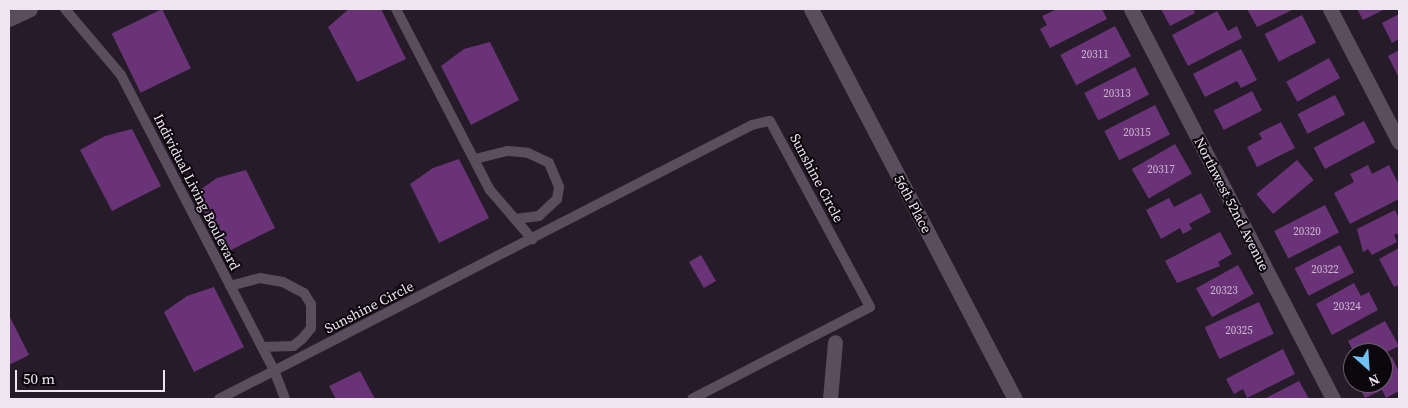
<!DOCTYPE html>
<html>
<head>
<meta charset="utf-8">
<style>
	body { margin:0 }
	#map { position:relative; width:1408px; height:408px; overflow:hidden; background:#261b29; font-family:"Source Serif 4",serif }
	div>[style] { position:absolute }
	.building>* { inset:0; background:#6a3378; transform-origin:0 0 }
	.lane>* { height:10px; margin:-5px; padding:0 5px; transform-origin:5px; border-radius:5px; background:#5a4d5e }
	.street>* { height:15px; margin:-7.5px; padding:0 7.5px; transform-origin:7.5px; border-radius:7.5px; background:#5a4d5e }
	span { translate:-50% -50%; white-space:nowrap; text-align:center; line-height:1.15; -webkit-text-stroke:4px #0c070d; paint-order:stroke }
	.number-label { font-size:11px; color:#ccb8d1 }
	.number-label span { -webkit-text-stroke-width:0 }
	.street-label { font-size:14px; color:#ede5ef }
	.frame { position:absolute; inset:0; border:10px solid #ede5ef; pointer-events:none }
	.north { position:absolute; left:1343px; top:343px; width:50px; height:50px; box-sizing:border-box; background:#0c070d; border:1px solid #666067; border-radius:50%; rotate:154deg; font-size:14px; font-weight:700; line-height:20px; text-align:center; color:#ede5ef }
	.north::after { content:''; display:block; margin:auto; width:18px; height:22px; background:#6dc2f3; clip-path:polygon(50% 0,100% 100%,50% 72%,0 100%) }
	.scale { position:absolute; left:15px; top:370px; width:150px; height:22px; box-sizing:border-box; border:2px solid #ede5ef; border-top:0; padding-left:6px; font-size:15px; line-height:18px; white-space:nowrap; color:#ede5ef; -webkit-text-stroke:4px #0c070d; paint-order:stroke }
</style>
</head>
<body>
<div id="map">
	<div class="building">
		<i style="left:162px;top:9px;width:66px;height:56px;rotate:64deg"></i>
		<i style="clip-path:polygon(349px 9px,381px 9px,406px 59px,357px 82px,328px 27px)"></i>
		<i style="clip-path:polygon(1057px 9px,1102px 9px,1107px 19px,1050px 48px,1040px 29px,1047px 25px,1042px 16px)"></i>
		<i style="clip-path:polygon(1161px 9px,1193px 9px,1195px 13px,1170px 26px)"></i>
		<i style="clip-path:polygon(1247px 9px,1294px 9px,1257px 27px)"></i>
		<i style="clip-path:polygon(1357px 9px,1385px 9px,1363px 20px)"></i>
		<i style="clip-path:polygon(1217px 11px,1228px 31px,1237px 26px,1242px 38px,1188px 66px,1172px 35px)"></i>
		<i style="clip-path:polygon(1399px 14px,1399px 39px,1392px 43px,1382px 23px)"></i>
		<i style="left:1302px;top:15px;width:31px;height:42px;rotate:63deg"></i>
		<i style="left:1115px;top:26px;width:34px;height:62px;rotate:62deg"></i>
		<i style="clip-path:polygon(490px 42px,519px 100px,471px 125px,441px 66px,464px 49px)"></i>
		<i style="clip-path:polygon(1241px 49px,1257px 80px,1241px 88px,1237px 81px,1205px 97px,1193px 74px)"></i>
		<i style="clip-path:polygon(1399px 50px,1399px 78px,1388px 56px)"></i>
		<i style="left:1329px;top:58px;width:23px;height:49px;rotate:61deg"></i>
		<i style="left:1135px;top:67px;width:31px;height:57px;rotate:63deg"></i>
		<i style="left:1252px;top:91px;width:22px;height:43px;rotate:63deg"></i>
		<i style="left:1335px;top:95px;width:22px;height:42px;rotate:63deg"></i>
		<i style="left:1155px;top:105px;width:33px;height:57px;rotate:63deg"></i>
		<i style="left:1364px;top:121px;width:24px;height:57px;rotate:62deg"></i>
		<i style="clip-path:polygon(1281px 122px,1295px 148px,1257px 167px,1247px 147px,1262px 139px,1259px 133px)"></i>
		<i style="clip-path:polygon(132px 129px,161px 186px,112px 211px,80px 150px,105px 136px)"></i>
		<i style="left:1175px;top:144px;width:34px;height:50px;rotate:60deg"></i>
		<i style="clip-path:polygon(459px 159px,489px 218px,439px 243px,410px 184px,433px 168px)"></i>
		<i style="left:1297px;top:160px;width:26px;height:53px;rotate:50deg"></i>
		<i style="clip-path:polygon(1368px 165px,1372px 174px,1389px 165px,1399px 185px,1399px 199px,1350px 224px,1334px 193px,1354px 182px,1350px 174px)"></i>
		<i style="clip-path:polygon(246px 170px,275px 228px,225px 253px,194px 194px,217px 178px)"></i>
		<i style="clip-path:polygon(1201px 193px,1211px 212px,1189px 224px,1192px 229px,1183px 234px,1180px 228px,1161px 239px,1146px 210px,1169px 198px,1174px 207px)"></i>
		<i style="left:1325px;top:205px;width:31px;height:57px;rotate:63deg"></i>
		<i style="clip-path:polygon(1395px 210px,1399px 218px,1399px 233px,1394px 235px,1397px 242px,1372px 255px,1368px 249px,1363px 252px,1357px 229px)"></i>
		<i style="clip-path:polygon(1220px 232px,1232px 254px,1218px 262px,1220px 266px,1177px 283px,1165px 261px)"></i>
		<i style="left:1340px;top:245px;width:31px;height:51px;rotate:63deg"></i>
		<i style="clip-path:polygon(1399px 248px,1399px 285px,1394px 287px,1379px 259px)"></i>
		<i style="left:701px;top:255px;width:30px;height:14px;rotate:60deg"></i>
		<i style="left:1238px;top:265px;width:33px;height:48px;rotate:61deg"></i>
		<i style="clip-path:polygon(1354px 283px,1361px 296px,1369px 292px,1378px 310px,1332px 335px,1316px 304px)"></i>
		<i style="clip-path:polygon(214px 287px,244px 347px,194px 372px,164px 312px,187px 296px)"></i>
		<i style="left:1259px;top:302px;width:35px;height:60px;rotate:65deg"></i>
		<i style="clip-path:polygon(9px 315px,29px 355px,9px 365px)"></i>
		<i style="clip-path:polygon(1385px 321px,1399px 346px,1383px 354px,1379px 349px,1354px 353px,1348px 341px)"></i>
		<i style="clip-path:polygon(1283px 349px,1295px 374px,1247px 398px,1243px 389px,1234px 394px,1226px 379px)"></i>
		<i style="clip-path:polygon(1392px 357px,1399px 372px,1399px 391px,1386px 398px,1382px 390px,1365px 398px,1357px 383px,1383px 383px,1383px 362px)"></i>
		<i style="clip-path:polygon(360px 371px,375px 399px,336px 399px,329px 386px)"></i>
		<i style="clip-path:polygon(1299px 381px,1309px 399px,1264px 399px)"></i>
	</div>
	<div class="lane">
		<i style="left:65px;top:9px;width:87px;rotate:49.7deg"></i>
		<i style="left:121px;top:75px;width:332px;rotate:62.6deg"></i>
		<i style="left:274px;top:370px;width:31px;rotate:69deg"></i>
		<i style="left:396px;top:9px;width:204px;rotate:62.6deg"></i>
		<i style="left:490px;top:190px;width:65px;rotate:49.4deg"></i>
		<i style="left:475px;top:159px;width:33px;rotate:-14deg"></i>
		<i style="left:507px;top:151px;width:21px;rotate:5deg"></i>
		<i style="left:528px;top:153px;width:23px;rotate:25deg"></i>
		<i style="left:549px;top:163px;width:26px;rotate:67deg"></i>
		<i style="left:559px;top:187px;width:12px;rotate:99deg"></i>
		<i style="left:557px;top:199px;width:25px;rotate:137deg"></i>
		<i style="left:539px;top:216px;width:24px;rotate:173deg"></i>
		<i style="left:230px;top:286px;width:31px;rotate:-15deg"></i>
		<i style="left:260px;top:278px;width:23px;rotate:10deg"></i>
		<i style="left:283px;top:282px;width:24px;rotate:28deg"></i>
		<i style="left:304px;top:293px;width:13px;rotate:58deg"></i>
		<i style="left:311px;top:304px;width:24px;rotate:90deg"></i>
		<i style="left:311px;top:328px;width:14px;rotate:129deg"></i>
		<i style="left:302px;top:339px;width:11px;rotate:142deg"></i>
		<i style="left:293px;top:346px;width:31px;rotate:178deg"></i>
		<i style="left:219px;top:399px;width:599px;rotate:-27.21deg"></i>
		<i style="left:752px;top:125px;width:18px;rotate:-13deg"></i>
		<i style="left:770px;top:121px;width:211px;rotate:61.7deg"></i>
		<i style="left:870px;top:307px;width:200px;rotate:152.7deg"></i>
	</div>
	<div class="street">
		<i style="left:811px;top:9px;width:440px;rotate:62.4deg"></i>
		<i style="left:1131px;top:9px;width:439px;rotate:62.6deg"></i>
		<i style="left:1330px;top:9px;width:150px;rotate:62.6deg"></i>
		<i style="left:9px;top:19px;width:23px;rotate:-25deg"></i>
		<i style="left:830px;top:399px;width:57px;rotate:-85deg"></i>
	</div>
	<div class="number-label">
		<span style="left:1095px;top:55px">20311</span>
		<span style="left:1117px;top:94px">20313</span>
		<span style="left:1137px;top:133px">20315</span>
		<span style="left:1161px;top:170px">20317</span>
		<span style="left:1307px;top:232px">20320</span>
		<span style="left:1325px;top:270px">20322</span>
		<span style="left:1224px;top:291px">20323</span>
		<span style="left:1347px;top:307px">20324</span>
		<span style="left:1239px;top:331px">20325</span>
	</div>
	<div class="street-label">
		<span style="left:817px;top:178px;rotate:62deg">Sunshine Circle</span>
		<span style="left:197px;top:192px;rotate:63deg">Individual Living Boulevard</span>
		<span style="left:913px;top:204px;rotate:62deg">56th Place</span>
		<span style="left:1232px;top:204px;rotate:63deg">Northwest 52nd Avenue</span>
		<span style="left:369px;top:307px;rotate:-27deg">Sunshine Circle</span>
	</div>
	<div class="frame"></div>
	<div class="north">N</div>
	<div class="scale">50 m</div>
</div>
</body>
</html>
